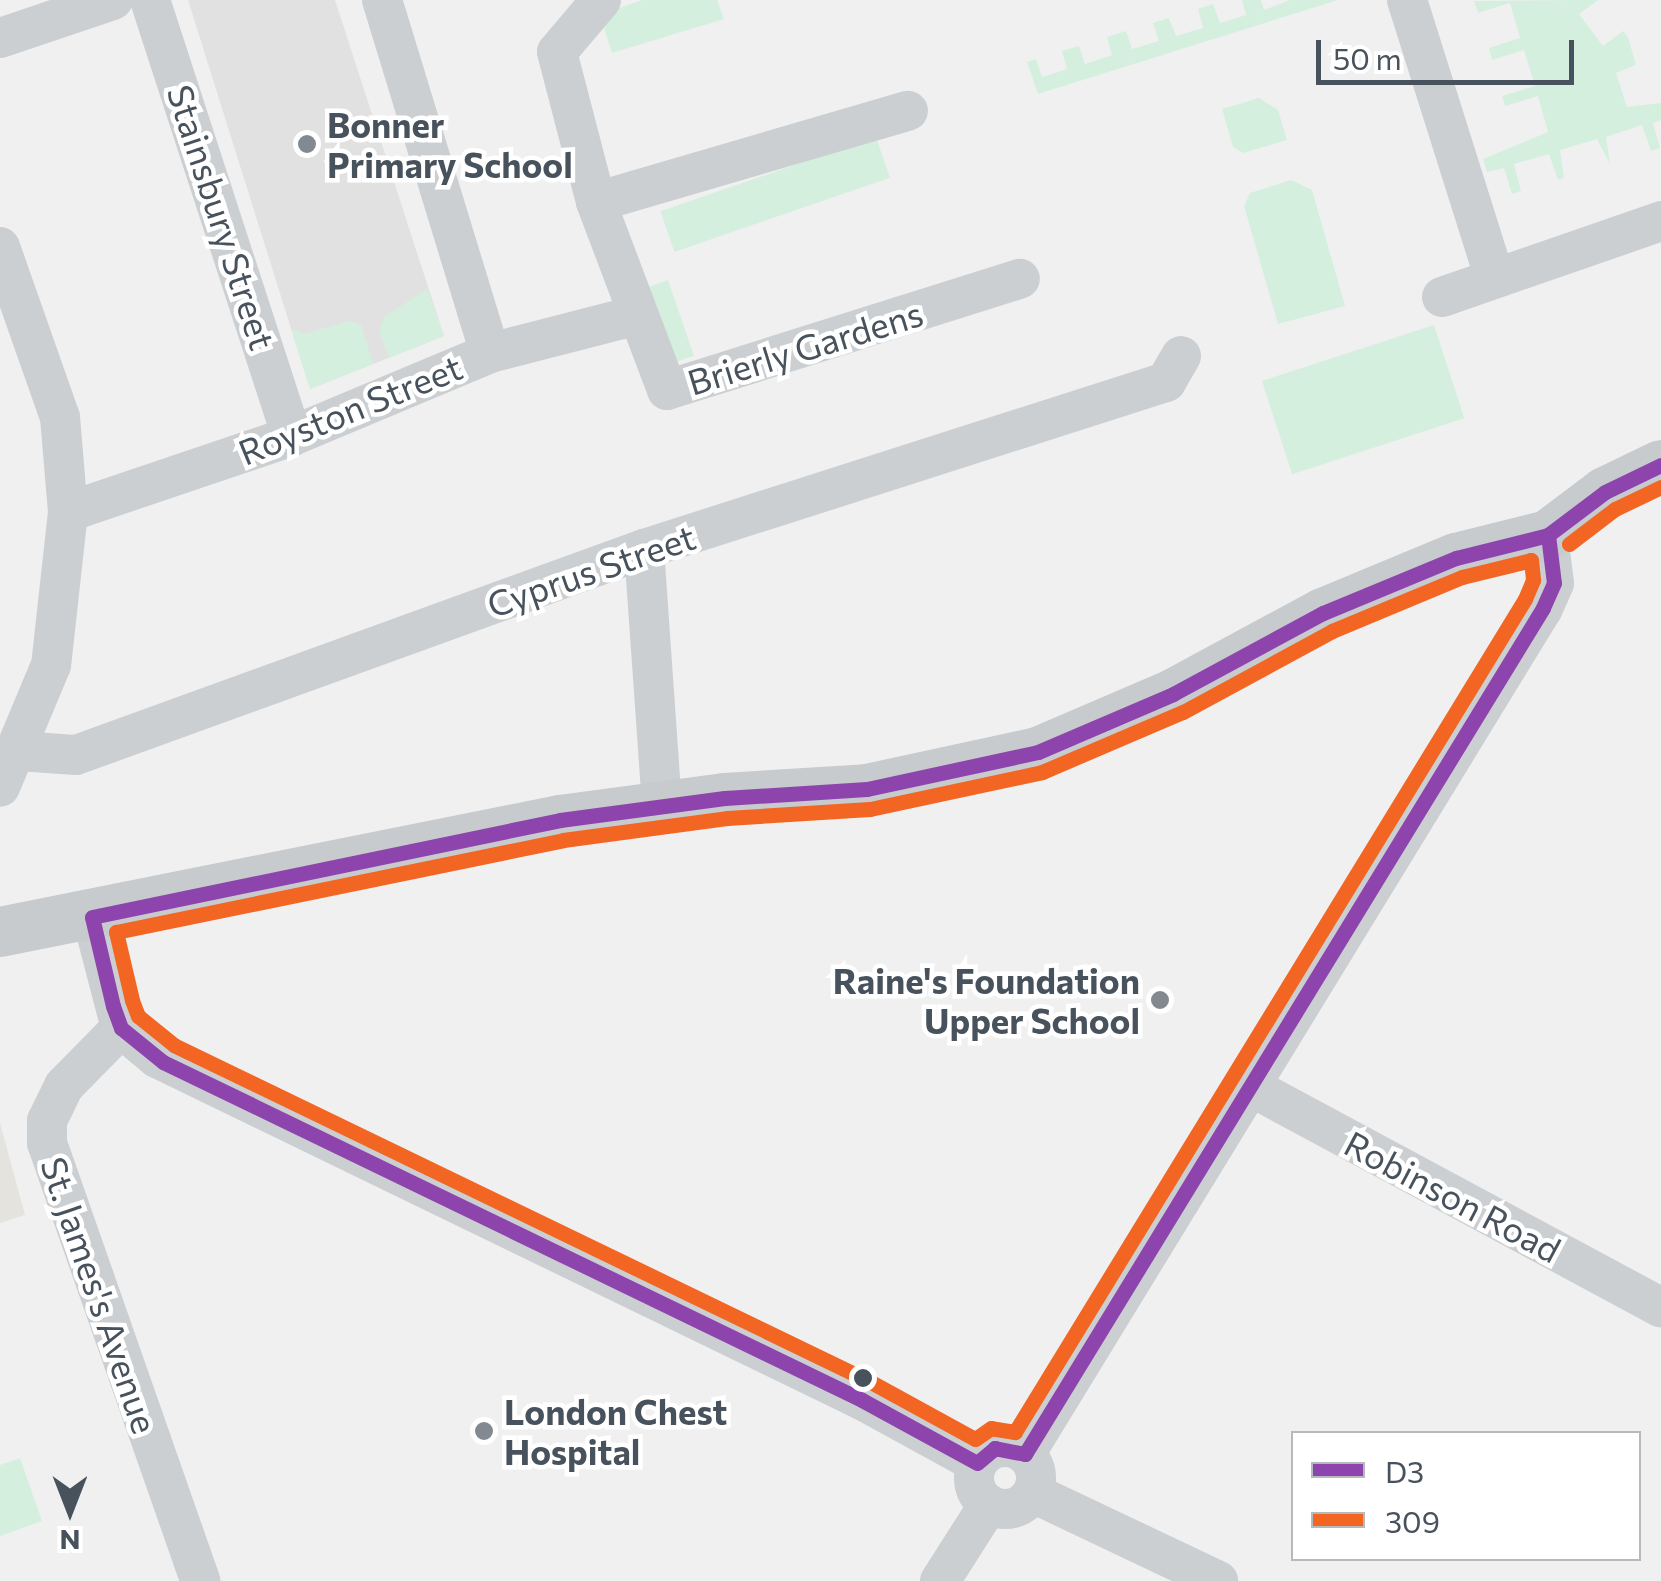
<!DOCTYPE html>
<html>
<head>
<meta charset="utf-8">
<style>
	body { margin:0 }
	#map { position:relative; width:1661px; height:1581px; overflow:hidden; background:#f0f0f0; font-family:Commissioner,sans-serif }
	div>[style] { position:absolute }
	.commercial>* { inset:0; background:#e5e3de }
	.education>* { inset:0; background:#e2e1e2 }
	.green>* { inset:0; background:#d5efdf; transform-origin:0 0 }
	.minor>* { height:40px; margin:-20px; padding:0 20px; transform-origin:20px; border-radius:20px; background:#cccfd1 }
	.minor>.ring { margin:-20px; padding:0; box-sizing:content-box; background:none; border:40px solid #cccfd1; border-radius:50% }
	.major>* { height:50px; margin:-25px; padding:0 25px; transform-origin:25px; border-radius:25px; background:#c7cbce }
	.bus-1>* { height:15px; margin:-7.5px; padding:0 7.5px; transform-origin:7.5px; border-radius:7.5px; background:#8e44ad }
	.bus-2>* { height:15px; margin:-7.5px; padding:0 7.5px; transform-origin:7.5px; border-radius:7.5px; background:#f26522 }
	.dots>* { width:28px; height:28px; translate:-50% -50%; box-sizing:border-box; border:5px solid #fff; border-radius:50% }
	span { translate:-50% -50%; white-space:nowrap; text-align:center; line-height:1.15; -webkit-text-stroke:9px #fff; paint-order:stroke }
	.poi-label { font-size:35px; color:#47525c; font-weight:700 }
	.left { translate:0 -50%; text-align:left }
	.right { translate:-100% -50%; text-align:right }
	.street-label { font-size:35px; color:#47525c }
	.legend { position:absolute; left:1291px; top:1431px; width:350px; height:130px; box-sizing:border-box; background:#fff; border:2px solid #b5babe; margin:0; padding:12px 18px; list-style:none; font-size:30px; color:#47525c }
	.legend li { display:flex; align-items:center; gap:20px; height:50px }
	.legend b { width:50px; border:2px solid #b5babe }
	.north { position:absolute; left:20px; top:1461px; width:100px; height:100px; -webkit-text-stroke:8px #fff; paint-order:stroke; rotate:180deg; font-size:28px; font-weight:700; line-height:40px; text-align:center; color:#47525c }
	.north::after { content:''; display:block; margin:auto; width:35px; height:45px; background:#47525c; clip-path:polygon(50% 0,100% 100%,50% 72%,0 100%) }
	.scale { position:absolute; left:1316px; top:40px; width:258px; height:45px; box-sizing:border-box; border:5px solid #47525c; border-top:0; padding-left:12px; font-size:30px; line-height:35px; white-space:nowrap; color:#47525c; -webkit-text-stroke:8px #fff; paint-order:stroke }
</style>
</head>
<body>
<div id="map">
	<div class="commercial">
		<i style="clip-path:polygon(0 1123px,25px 1215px,0 1223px)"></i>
	</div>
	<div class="education">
		<i style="clip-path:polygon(188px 0,335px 0,444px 336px,310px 389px)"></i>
	</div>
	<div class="green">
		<i style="clip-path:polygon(642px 0,717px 0,724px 19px,612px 53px,604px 28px,616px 9px)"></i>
		<i style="clip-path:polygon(1242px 0,1261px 0,1264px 10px,1290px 0,1338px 0,1038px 94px,1027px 62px,1036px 59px,1042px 77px,1067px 69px,1062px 51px,1079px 46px,1085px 64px,1112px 55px,1107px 37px,1126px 31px,1132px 49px,1159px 41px,1153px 23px,1169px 18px,1176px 36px,1203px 28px,1198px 9px,1213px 4px,1220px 23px,1246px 15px)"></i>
		<i style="clip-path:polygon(1571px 0,1598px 0,1579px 14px,1603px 46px,1623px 31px,1628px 37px,1636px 65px,1616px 73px,1627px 107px,1661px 103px,1661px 120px,1653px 123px,1660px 148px,1651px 151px,1642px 125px,1606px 137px,1610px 164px,1597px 139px,1560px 150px,1564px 178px,1558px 180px,1549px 154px,1514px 164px,1521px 191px,1512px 194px,1504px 168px,1487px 172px,1483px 159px,1548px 132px,1538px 96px,1505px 106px,1502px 96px,1535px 86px,1524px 50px,1492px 60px,1489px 48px,1520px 38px,1510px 3px,1478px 13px,1474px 1px)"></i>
		<i style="clip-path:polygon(1259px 98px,1278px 110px,1287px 140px,1243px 153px,1233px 147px,1222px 109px)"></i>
		<i style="left:876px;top:137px;width:43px;height:228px;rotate:71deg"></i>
		<i style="clip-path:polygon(1291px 180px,1312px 190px,1345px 306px,1278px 324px,1244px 206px,1250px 193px)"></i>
		<i style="left:668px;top:280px;width:80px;height:24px;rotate:71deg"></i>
		<i style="clip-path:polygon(427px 289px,444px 336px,389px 358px,379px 331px,384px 317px)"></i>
		<i style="clip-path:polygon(349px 321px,361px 325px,373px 364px,310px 389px,291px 329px,305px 334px)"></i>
		<i style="left:1434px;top:325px;width:98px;height:181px;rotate:72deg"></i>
		<i style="clip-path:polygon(20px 1458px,42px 1521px,0 1536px,0 1465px)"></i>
	</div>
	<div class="minor">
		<i style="left:150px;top:0;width:459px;rotate:72deg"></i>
		<i style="left:382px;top:0;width:369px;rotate:73deg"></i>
		<i style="left:601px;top:0;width:68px;rotate:130.2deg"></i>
		<i style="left:557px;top:52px;width:155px;rotate:75.4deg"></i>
		<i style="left:596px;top:202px;width:325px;rotate:-16.3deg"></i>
		<i style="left:1407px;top:0;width:289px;rotate:72.5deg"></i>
		<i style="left:0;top:38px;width:119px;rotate:-18.6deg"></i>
		<i style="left:596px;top:202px;width:201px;rotate:69.3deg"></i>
		<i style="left:667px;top:390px;width:370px;rotate:-17.5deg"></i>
		<i style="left:0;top:247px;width:180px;rotate:70.6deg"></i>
		<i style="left:60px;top:417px;width:95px;rotate:85.2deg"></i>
		<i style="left:68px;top:512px;width:154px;rotate:96.3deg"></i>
		<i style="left:51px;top:665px;width:132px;rotate:112.7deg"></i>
		<i style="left:1442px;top:297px;width:232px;rotate:-19.1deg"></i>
		<i style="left:68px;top:512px;width:237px;rotate:-18.7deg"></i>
		<i style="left:292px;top:436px;width:215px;rotate:-22.7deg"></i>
		<i style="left:490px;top:353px;width:149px;rotate:-14.4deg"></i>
		<i style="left:644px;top:549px;width:258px;rotate:86deg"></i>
		<i style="left:18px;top:751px;width:58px;rotate:3.9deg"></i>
		<i style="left:76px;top:755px;width:604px;rotate:-19.93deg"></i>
		<i style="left:644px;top:549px;width:548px;rotate:-17.74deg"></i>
		<i style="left:1166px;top:382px;width:30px;rotate:-60deg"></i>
		<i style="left:92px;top:917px;width:115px;rotate:75.4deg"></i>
		<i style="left:121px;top:1028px;width:47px;rotate:39.8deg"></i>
		<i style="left:157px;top:1058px;width:784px;rotate:25.88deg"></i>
		<i style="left:862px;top:1400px;width:131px;rotate:28.7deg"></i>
		<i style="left:121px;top:1028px;width:81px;rotate:134.5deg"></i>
		<i style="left:64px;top:1086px;width:39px;rotate:116deg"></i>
		<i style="left:47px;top:1121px;width:22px;rotate:90deg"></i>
		<i style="left:47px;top:1143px;width:464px;rotate:70.7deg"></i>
		<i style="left:1246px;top:1084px;width:471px;rotate:28.3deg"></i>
		<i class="ring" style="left:974px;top:1447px;width:22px;height:22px"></i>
		<i style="left:1025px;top:1454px;width:992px;rotate:-58.52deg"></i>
		<i style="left:1543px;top:608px;width:27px;rotate:-66deg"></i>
		<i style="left:1554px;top:583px;width:48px;rotate:-97.1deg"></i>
		<i style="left:1033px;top:1493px;width:205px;rotate:25.4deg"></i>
		<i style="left:940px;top:1581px;width:91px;rotate:-57.5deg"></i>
	</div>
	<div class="major">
		<i style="left:0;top:932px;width:571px;rotate:-11.31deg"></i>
		<i style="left:560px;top:820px;width:166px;rotate:-7.6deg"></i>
		<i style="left:725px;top:798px;width:142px;rotate:-3.6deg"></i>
		<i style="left:867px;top:789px;width:175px;rotate:-12.2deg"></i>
		<i style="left:1038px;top:752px;width:147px;rotate:-23.2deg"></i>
		<i style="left:1173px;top:694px;width:170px;rotate:-28.4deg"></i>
		<i style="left:1323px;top:613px;width:144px;rotate:-22.5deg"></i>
		<i style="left:1456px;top:558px;width:95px;rotate:-14deg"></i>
		<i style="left:1548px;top:535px;width:71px;rotate:-37deg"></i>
		<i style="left:1605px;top:492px;width:62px;rotate:-25.7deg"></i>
	</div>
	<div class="bus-1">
		<i style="left:1548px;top:535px;width:48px;rotate:82.9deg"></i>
		<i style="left:1554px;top:583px;width:27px;rotate:114deg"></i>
		<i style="left:1543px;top:608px;width:992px;rotate:121.48deg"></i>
		<i style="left:1025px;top:1454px;width:31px;rotate:-169deg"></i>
		<i style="left:995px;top:1448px;width:23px;rotate:140deg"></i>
		<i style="left:977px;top:1463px;width:131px;rotate:-151.3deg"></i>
		<i style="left:862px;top:1400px;width:776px;rotate:-154.19deg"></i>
		<i style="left:163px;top:1062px;width:54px;rotate:-141deg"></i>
		<i style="left:121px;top:1028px;width:23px;rotate:-110deg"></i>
		<i style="left:113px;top:1006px;width:91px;rotate:-103.3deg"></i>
		<i style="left:92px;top:917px;width:478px;rotate:-11.7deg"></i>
		<i style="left:560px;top:820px;width:166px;rotate:-7.6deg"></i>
		<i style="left:725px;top:798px;width:142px;rotate:-3.6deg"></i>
		<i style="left:867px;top:789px;width:175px;rotate:-12.2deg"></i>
		<i style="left:1038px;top:752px;width:147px;rotate:-23.2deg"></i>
		<i style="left:1173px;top:694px;width:170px;rotate:-28.4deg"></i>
		<i style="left:1323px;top:613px;width:144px;rotate:-22.5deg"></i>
		<i style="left:1456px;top:558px;width:95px;rotate:-14deg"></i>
		<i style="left:1548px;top:535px;width:71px;rotate:-37deg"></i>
		<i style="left:1605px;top:492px;width:62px;rotate:-25.7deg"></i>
	</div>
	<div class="bus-2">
		<i style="left:1569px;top:544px;width:58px;rotate:-37.3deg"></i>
		<i style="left:1615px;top:509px;width:51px;rotate:-25.6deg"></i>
		<i style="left:1531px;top:560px;width:20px;rotate:84deg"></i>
		<i style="left:1533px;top:580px;width:21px;rotate:113deg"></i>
		<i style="left:1525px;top:599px;width:977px;rotate:121.48deg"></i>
		<i style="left:1015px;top:1432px;width:24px;rotate:-171deg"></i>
		<i style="left:991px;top:1428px;width:19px;rotate:145deg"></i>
		<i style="left:975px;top:1439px;width:119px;rotate:-151.3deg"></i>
		<i style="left:871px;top:1382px;width:774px;rotate:-154.2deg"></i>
		<i style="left:174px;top:1045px;width:46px;rotate:-141.1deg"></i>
		<i style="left:138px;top:1016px;width:17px;rotate:-111deg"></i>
		<i style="left:132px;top:1000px;width:70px;rotate:-103.2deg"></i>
		<i style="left:116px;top:932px;width:456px;rotate:-11.6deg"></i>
		<i style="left:563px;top:840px;width:165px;rotate:-7.6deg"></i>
		<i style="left:727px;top:818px;width:143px;rotate:-3.6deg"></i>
		<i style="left:870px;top:809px;width:176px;rotate:-12.1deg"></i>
		<i style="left:1042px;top:772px;width:153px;rotate:-23.1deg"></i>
		<i style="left:1183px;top:712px;width:170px;rotate:-28.5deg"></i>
		<i style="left:1332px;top:631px;width:141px;rotate:-22.6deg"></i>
		<i style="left:1462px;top:577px;width:71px;rotate:-13.8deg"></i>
	</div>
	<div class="dots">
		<i style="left:307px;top:144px;background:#828990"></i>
		<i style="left:1160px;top:1000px;background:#828990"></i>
		<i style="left:863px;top:1378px;background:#47525c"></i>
		<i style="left:484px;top:1431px;background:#828990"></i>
	</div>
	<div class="poi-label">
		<span class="left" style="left:327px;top:144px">Bonner<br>Primary School</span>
		<span class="right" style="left:1140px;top:1000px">Raine's Foundation<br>Upper School</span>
		<span class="left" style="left:504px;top:1431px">London Chest<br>Hospital</span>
	</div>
	<div class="street-label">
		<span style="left:222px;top:217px;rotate:72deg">Stainsbury Street</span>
		<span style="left:805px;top:347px;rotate:-17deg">Brierly Gardens</span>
		<span style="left:350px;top:409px;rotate:-22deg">Royston Street</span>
		<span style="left:591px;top:570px;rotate:-19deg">Cyprus Street</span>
		<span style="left:1453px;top:1196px;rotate:28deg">Robinson Road</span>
		<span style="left:100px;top:1295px;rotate:71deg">St. James's Avenue</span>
	</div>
	<ul class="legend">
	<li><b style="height:12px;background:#8e44ad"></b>D3</li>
	<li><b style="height:12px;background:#f26522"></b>309</li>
	</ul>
	<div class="north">N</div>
	<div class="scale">50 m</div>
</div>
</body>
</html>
